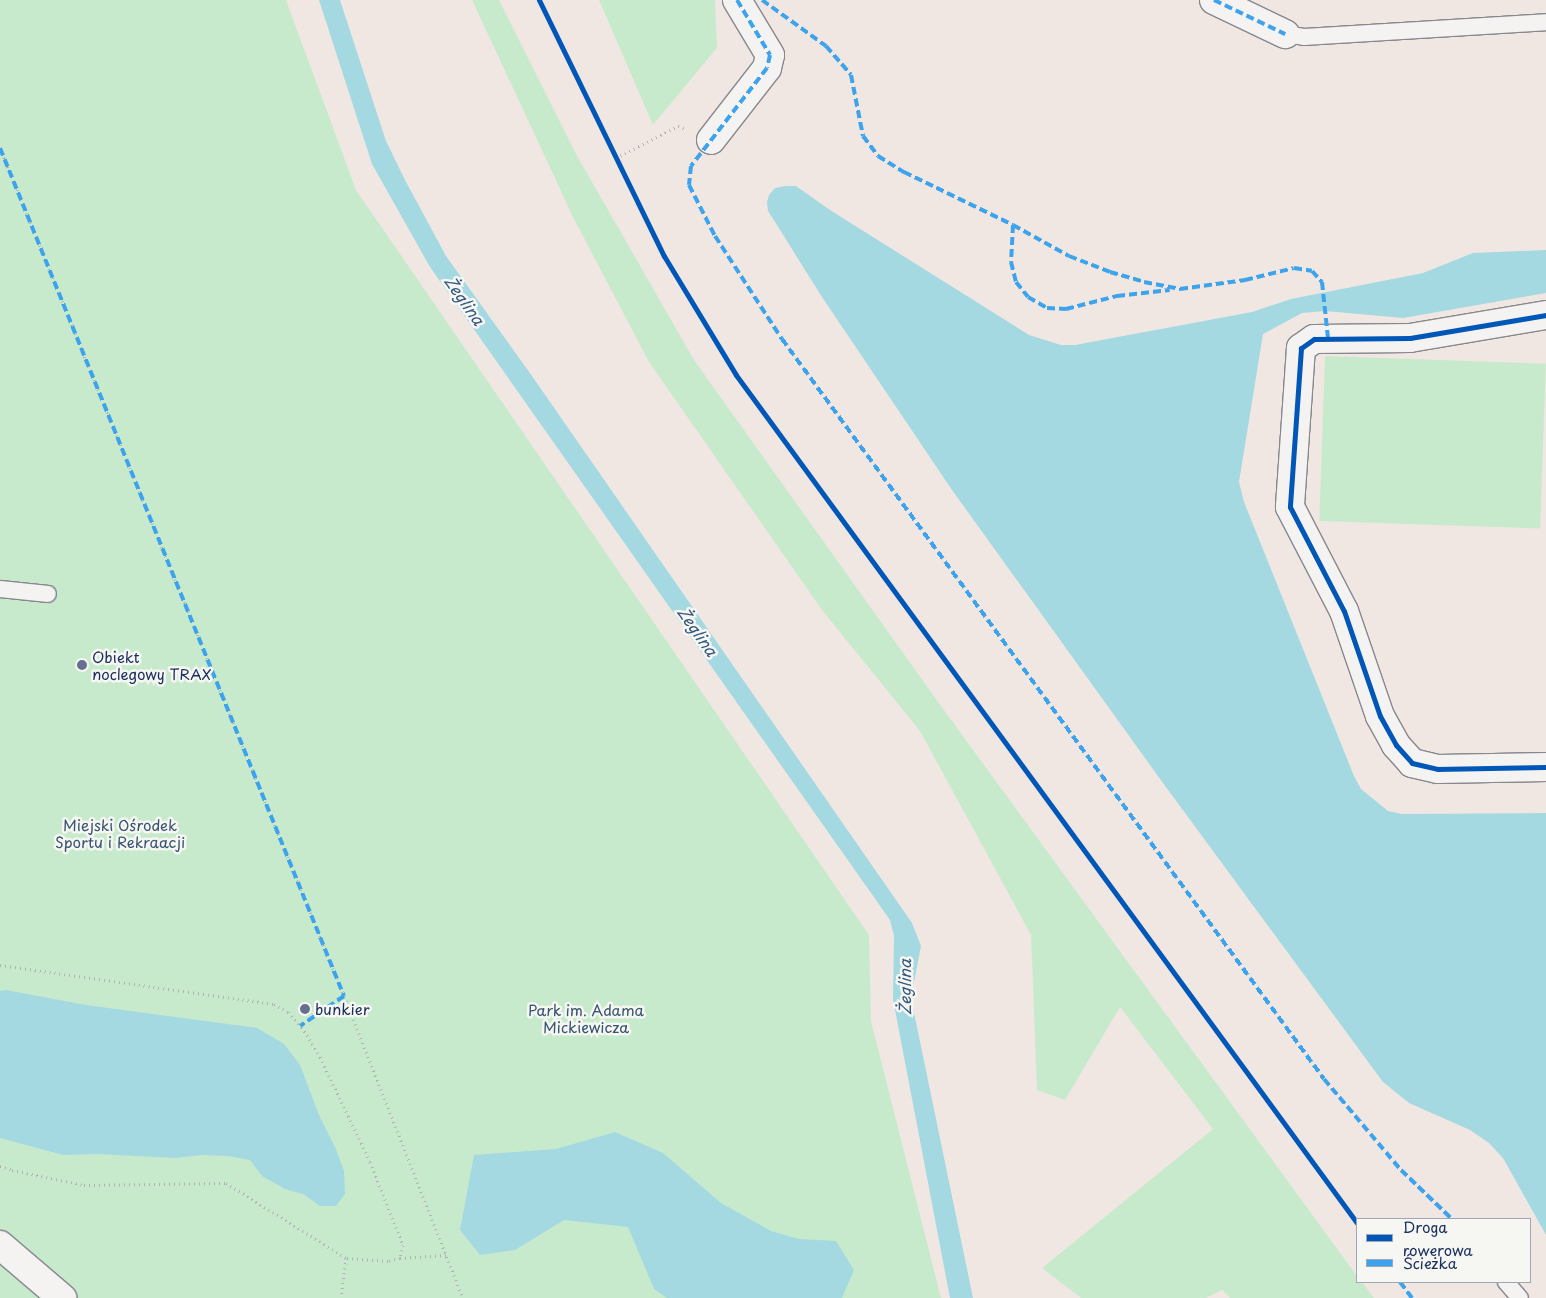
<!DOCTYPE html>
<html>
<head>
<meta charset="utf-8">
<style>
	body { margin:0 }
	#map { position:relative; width:1546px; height:1298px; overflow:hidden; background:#f0e7e3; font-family:"Playpen Sans",sans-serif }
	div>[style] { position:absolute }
	.green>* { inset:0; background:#c8eacc; transform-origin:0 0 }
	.water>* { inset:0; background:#a4d9e2 }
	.path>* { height:3px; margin-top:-1.5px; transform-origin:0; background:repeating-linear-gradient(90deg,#b1b2b7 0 1px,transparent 0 5px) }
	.roads { filter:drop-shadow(1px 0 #87878e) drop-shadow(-1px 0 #87878e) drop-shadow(0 1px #87878e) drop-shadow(0 -1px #87878e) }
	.lane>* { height:16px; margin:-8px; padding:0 8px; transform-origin:8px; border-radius:8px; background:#f4f3f1 }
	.street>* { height:28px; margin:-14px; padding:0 14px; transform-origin:14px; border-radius:14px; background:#f4f3f1 }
	.quiet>* { height:4px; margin-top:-2px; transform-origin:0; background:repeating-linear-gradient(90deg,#3da3ed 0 8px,transparent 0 12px) }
	.cycleway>* { height:5px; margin:-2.5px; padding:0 2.5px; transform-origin:2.5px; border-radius:2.5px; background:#0057b8 }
	.dots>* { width:14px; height:14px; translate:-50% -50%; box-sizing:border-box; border:2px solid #f6f6f2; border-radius:50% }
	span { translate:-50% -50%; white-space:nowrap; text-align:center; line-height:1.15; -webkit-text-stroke:5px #f6f6f2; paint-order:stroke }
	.poi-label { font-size:15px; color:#1b2f5e }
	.left { translate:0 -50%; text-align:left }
	.park-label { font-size:15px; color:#375570 }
	.water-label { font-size:16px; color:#35587f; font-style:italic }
	.legend { position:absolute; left:1356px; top:1218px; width:175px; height:65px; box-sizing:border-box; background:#f6f6f2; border:1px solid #9ea6b7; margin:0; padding:6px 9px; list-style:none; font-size:15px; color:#1b2f5e }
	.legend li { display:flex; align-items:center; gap:10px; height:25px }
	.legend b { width:25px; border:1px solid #9ea6b7 }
</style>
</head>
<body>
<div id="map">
	<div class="green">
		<i style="clip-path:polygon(0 0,286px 0,356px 190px,869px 935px,871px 1021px,941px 1298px,0 1298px)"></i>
		<i style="clip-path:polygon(472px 0,499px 0,576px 154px,694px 360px,941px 706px,1357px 1276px,1357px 1282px,1362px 1282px,1374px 1298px,1230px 1298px,1222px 1290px,1206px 1298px,1081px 1298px,1042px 1268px,1213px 1129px,1120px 1007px,1065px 1100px,1037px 1090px,1031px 935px,920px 731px,822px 610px,649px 362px,573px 217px)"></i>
		<i style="clip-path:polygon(599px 0,715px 0,717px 48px,653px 125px)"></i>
		<i style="left:1325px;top:356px;width:221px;height:165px;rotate:2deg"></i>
	</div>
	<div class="water">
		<i style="clip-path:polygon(319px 0,340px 0,386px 141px,405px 180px,446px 256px,532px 376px,912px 923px,921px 946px,911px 998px,973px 1298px,950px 1298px,893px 999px,894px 936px,890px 920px,430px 267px,372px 164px)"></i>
		<i style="clip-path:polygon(786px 186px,796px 186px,830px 210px,1029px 335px,1061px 345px,1075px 345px,1252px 312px,1291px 299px,1423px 273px,1473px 253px,1546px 250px,1546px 293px,1403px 318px,1325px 311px,1302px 313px,1263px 334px,1239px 482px,1244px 502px,1354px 776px,1361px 789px,1388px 811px,1402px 814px,1546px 813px,1546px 1235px,1503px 1158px,1489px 1143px,1470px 1130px,1409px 1103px,1383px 1082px,1163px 783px,952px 490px,820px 294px,777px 225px,768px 211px,767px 202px,769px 195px,775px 188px)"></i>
		<i style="clip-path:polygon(6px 990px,86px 1005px,257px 1028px,284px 1044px,300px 1065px,319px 1115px,336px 1149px,344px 1171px,345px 1194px,336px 1206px,320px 1206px,303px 1194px,285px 1189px,262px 1176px,250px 1160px,228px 1156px,202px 1155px,175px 1158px,97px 1154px,63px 1155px,0 1138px,0 991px)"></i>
		<i style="clip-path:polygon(615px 1132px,663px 1153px,721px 1203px,771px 1231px,799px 1239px,836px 1241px,854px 1270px,842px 1298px,667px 1298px,654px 1289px,628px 1227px,564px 1220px,515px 1250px,480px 1255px,460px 1230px,474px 1155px,556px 1149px)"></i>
	</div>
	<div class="path">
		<i style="left:0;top:148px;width:915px;rotate:67.92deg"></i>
		<i style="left:344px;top:996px;width:325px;rotate:68.5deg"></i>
		<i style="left:616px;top:158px;width:70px;rotate:-27.3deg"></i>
		<i style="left:678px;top:126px;width:8px;rotate:23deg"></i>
		<i style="left:0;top:965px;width:277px;rotate:8.1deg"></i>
		<i style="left:274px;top:1004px;width:16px;rotate:30deg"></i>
		<i style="left:288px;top:1012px;width:30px;rotate:50deg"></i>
		<i style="left:307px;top:1035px;width:26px;rotate:59deg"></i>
		<i style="left:320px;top:1057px;width:116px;rotate:64.5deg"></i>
		<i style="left:370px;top:1162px;width:89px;rotate:68.3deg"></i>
		<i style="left:403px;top:1245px;width:13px;rotate:103deg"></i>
		<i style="left:400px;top:1258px;width:12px;rotate:166deg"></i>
		<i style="left:388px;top:1261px;width:42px;rotate:-175.9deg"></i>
		<i style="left:0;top:1166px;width:13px;rotate:18deg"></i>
		<i style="left:12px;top:1170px;width:74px;rotate:11.8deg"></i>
		<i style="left:84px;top:1185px;width:142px;rotate:-0.8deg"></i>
		<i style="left:226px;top:1183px;width:142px;rotate:32deg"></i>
		<i style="left:346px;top:1258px;width:40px;rotate:97.1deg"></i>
		<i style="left:400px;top:1258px;width:46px;rotate:-3.7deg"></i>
	</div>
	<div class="roads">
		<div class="lane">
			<i style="left:1285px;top:34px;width:19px;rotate:9deg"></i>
			<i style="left:1304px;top:37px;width:242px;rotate:-3.5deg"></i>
			<i style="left:0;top:589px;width:48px;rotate:5.9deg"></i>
			<i style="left:1506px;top:1282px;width:21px;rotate:49deg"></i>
		</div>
		<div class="street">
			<i style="left:1214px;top:0;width:79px;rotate:25.6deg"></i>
			<i style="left:711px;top:140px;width:91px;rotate:-52.1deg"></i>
			<i style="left:767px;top:68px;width:13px;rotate:-77deg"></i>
			<i style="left:770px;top:55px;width:64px;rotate:-121deg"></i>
			<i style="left:1546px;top:315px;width:138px;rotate:170.4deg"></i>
			<i style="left:1410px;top:338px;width:96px;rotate:179.4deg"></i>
			<i style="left:1314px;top:339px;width:16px;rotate:145deg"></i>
			<i style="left:1301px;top:348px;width:159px;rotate:94deg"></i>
			<i style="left:1290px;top:507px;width:117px;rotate:62.6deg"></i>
			<i style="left:1344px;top:611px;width:111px;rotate:71.1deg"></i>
			<i style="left:1380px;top:716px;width:33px;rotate:61deg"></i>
			<i style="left:1396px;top:745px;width:24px;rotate:48deg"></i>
			<i style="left:1412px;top:763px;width:27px;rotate:13deg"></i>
			<i style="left:1438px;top:769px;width:108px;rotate:-1.1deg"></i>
			<i style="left:0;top:1245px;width:82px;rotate:40.5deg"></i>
		</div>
	</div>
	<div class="quiet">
		<i style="left:737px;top:0;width:64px;rotate:59deg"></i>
		<i style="left:770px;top:55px;width:13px;rotate:103deg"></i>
		<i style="left:767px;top:68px;width:124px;rotate:127.8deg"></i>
		<i style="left:691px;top:166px;width:19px;rotate:96deg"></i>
		<i style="left:689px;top:185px;width:57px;rotate:63deg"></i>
		<i style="left:715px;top:236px;width:123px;rotate:57deg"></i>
		<i style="left:782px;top:339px;width:917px;rotate:53.78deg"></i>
		<i style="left:1324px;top:1079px;width:119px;rotate:49.8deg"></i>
		<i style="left:1401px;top:1170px;width:71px;rotate:43.9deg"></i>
		<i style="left:762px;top:0;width:79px;rotate:35.7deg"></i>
		<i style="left:826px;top:46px;width:38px;rotate:49deg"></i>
		<i style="left:851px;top:75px;width:62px;rotate:78.9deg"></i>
		<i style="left:863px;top:136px;width:25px;rotate:53deg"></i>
		<i style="left:878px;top:156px;width:31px;rotate:32deg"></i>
		<i style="left:904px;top:172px;width:121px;rotate:25.9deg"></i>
		<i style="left:1013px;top:225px;width:64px;rotate:29deg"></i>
		<i style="left:1069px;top:256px;width:44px;rotate:21.3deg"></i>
		<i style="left:1110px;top:272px;width:35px;rotate:16deg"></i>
		<i style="left:1144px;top:282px;width:37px;rotate:11deg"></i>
		<i style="left:1180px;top:289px;width:66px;rotate:-7.9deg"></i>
		<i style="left:1245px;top:280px;width:50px;rotate:-13.8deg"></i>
		<i style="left:1294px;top:268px;width:18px;rotate:9deg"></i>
		<i style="left:1312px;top:271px;width:15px;rotate:48deg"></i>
		<i style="left:1322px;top:282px;width:56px;rotate:83.9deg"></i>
		<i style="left:1214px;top:0;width:79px;rotate:25.6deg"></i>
		<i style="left:0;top:148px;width:915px;rotate:67.92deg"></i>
		<i style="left:344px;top:996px;width:53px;rotate:145.7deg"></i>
		<i style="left:1013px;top:225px;width:37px;rotate:93deg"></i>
		<i style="left:1011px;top:262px;width:21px;rotate:76deg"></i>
		<i style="left:1016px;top:282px;width:19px;rotate:51deg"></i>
		<i style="left:1028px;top:297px;width:22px;rotate:30deg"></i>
		<i style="left:1047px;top:308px;width:19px;rotate:3deg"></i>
		<i style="left:1066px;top:309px;width:53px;rotate:-14.3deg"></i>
		<i style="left:1117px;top:296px;width:53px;rotate:-6.5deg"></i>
		<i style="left:1400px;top:1282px;width:20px;rotate:53deg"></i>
	</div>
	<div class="cycleway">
		<i style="left:539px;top:0;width:285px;rotate:64deg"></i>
		<i style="left:664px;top:256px;width:139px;rotate:58.8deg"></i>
		<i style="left:736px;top:375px;width:1051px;rotate:53.78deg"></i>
		<i style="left:1546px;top:315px;width:138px;rotate:170.4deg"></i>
		<i style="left:1410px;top:338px;width:96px;rotate:179.4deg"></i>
		<i style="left:1314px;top:339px;width:16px;rotate:145deg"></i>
		<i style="left:1301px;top:348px;width:159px;rotate:94deg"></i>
		<i style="left:1290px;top:507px;width:117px;rotate:62.6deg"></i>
		<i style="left:1344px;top:611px;width:111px;rotate:71.1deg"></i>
		<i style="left:1380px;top:716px;width:33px;rotate:61deg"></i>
		<i style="left:1396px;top:745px;width:24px;rotate:48deg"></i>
		<i style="left:1412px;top:763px;width:27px;rotate:13deg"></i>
		<i style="left:1438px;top:769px;width:108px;rotate:-1.1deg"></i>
	</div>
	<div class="dots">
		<i style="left:82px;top:665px;background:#666f8d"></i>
		<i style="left:305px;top:1009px;background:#666f8d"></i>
	</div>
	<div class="poi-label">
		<span class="left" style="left:92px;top:665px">Obiekt<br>noclegowy TRAX</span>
		<span class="left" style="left:315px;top:1009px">bunkier</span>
	</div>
	<div class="park-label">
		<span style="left:120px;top:833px">Miejski Ośrodek<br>Sportu i Rekraacji</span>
		<span style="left:586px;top:1018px">Park im. Adama<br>Mickiewicza</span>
	</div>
	<div class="water-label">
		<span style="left:465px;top:300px;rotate:55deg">Żeglina</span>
		<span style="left:698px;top:631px;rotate:55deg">Żeglina</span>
		<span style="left:904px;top:987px;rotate:-90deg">Żeglina</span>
	</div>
	<ul class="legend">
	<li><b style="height:6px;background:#0057b8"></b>Droga rowerowa</li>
	<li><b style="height:6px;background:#3da3ed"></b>Ścieżka</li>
	</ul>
</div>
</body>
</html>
